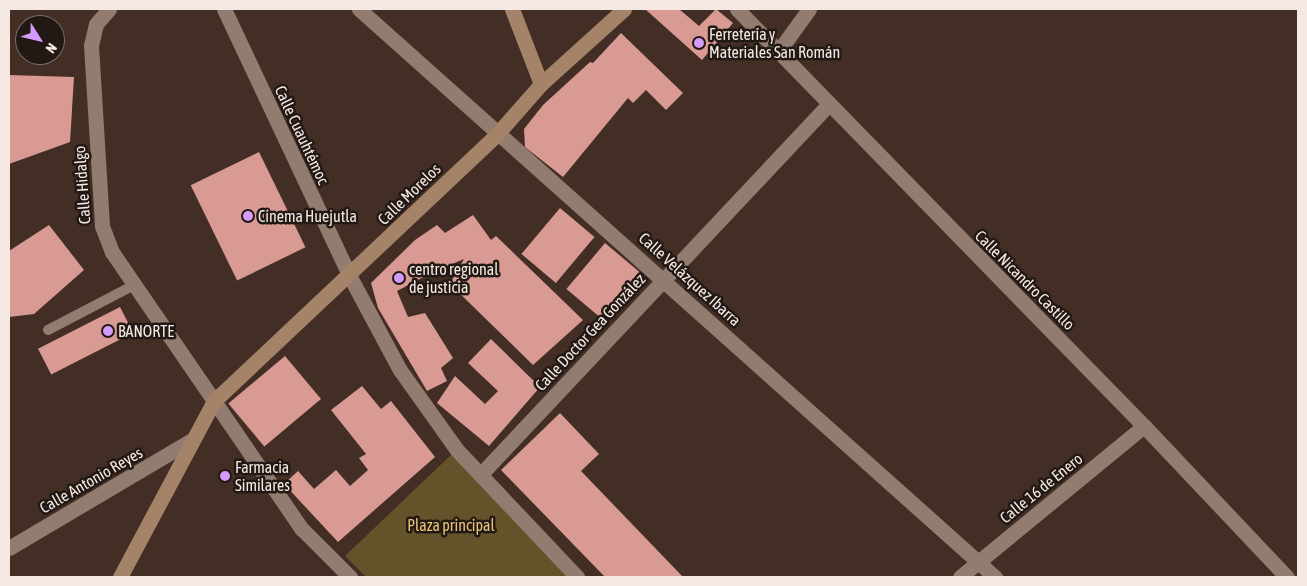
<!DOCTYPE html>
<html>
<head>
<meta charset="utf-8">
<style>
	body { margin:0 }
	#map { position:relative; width:1307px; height:586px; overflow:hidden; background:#422e25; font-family:"Asap Condensed",sans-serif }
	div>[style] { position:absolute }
	.green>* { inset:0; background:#64522a }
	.building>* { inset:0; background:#d89a92; transform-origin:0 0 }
	.lane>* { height:10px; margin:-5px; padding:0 5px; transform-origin:5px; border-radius:5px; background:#927b6f }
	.street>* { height:15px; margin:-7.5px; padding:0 7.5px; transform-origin:7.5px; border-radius:7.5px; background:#927b6f }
	.secondary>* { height:15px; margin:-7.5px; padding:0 7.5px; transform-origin:7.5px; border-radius:7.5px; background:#a58368 }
	.dots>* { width:14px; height:14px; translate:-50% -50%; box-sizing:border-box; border:2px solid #221915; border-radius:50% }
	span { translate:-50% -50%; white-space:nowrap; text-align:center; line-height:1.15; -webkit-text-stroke:5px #221915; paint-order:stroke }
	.poi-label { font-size:16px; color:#f6e9e3 }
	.left { translate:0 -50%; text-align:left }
	.street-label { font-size:16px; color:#f6e9e3 }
	.park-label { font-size:16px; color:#e9c576 }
	.frame { position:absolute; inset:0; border:10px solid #f6e9e3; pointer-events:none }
	.north { position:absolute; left:15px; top:15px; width:50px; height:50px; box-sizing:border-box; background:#221915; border:1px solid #776c67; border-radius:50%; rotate:126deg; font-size:14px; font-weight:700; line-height:20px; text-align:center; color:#f6e9e3 }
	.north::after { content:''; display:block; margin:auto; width:18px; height:22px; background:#d39cfc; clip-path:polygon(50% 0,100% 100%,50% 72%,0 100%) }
</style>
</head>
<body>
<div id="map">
	<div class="green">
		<i style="clip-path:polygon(453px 453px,569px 577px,366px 577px,345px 556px)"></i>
	</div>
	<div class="building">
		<i style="clip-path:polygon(645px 9px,679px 9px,699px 26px,716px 9px,733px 23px,702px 60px)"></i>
		<i style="clip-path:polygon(621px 33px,683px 93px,666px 110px,646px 90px,633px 103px,628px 98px,563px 177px,525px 147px,524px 129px,543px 105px,590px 62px,593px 63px)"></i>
		<i style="clip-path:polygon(9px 75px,74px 77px,70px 142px,9px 164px)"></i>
		<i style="left:259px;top:152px;width:106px;height:76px;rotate:64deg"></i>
		<i style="left:560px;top:208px;width:45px;height:60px;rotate:40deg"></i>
		<i style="clip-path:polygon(473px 215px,491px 240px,496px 236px,583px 320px,533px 365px,450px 284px,464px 259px,431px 273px,397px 291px,408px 317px,425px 313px,453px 358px,441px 368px,447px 381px,427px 391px,378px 308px,371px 283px,415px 240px,437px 225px,445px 233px)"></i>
		<i style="clip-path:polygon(49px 225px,84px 270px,34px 314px,9px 317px,9px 251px)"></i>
		<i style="left:605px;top:243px;width:45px;height:60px;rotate:40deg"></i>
		<i style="left:120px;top:307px;width:29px;height:92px;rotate:63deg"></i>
		<i style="clip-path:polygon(491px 339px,540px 387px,489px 446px,437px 403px,455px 376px,485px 404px,498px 391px,468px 363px)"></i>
		<i style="left:285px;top:356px;width:56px;height:74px;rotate:50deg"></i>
		<i style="clip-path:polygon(362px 386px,381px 409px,391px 401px,435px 457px,338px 542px,284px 484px,298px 471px,314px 489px,336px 470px,350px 486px,368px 470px,359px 458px,366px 454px,331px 410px)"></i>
		<i style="clip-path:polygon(560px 413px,599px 454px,581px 471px,683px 577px,605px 577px,501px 470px)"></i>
	</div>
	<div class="lane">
		<i style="left:48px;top:330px;width:97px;rotate:-27.6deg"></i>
	</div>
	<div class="street">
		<i style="left:109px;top:9px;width:20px;rotate:131deg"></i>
		<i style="left:96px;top:24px;width:22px;rotate:103deg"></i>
		<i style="left:91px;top:45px;width:181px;rotate:86.5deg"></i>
		<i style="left:102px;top:226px;width:28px;rotate:69deg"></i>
		<i style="left:112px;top:252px;width:336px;rotate:55.6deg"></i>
		<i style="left:302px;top:529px;width:68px;rotate:45deg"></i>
		<i style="left:224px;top:9px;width:294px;rotate:64.8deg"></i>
		<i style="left:349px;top:275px;width:108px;rotate:61.8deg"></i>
		<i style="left:400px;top:370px;width:98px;rotate:54.5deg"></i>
		<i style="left:457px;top:450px;width:175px;rotate:46.6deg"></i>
		<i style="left:359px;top:9px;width:853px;rotate:41.77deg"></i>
		<i style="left:737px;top:9px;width:583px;rotate:45.7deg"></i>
		<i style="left:1144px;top:426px;width:208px;rotate:46.6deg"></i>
		<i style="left:778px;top:52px;width:53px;rotate:-54.2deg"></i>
		<i style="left:481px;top:474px;width:507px;rotate:-46.76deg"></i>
		<i style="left:9px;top:548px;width:210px;rotate:-30.6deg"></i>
		<i style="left:960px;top:577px;width:238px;rotate:-39.4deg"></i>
	</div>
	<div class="secondary">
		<i style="left:512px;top:9px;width:80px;rotate:68.9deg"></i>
		<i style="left:120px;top:577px;width:200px;rotate:-61.9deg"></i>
		<i style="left:214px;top:401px;width:390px;rotate:-43.3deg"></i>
		<i style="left:498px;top:133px;width:65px;rotate:-48.7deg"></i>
		<i style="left:541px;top:84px;width:112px;rotate:-42.1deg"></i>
	</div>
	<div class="dots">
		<i style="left:699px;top:43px;background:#d39cfc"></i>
		<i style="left:248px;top:216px;background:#d39cfc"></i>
		<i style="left:399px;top:278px;background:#d39cfc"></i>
		<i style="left:108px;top:331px;background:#d39cfc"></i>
		<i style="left:225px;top:476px;background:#d39cfc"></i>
	</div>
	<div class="poi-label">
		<span class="left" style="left:709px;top:43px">Ferretería y<br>Materiales San Román</span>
		<span class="left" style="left:258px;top:216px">Cinema Huejutla</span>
		<span class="left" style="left:409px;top:278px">centro regional<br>de justicia</span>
		<span class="left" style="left:118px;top:331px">BANORTE</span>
		<span class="left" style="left:235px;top:476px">Farmacia<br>Similares</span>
	</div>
	<div class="street-label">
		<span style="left:302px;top:135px;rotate:65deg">Calle Cuauhtémoc</span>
		<span style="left:82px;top:185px;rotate:-94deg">Calle Hidalgo</span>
		<span style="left:409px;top:194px;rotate:-44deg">Calle Morelos</span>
		<span style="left:690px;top:279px;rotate:42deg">Calle Velázquez Ibarra</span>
		<span style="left:1025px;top:280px;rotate:45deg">Calle Nicandro Castillo</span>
		<span style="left:590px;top:332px;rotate:-47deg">Calle Doctor Gea González</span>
		<span style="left:91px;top:480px;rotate:-30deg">Calle Antonio Reyes</span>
		<span style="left:1041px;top:488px;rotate:-39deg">Calle 16 de Enero</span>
	</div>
	<div class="park-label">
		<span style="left:451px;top:525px">Plaza principal</span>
	</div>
	<div class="frame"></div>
	<div class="north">N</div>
</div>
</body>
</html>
